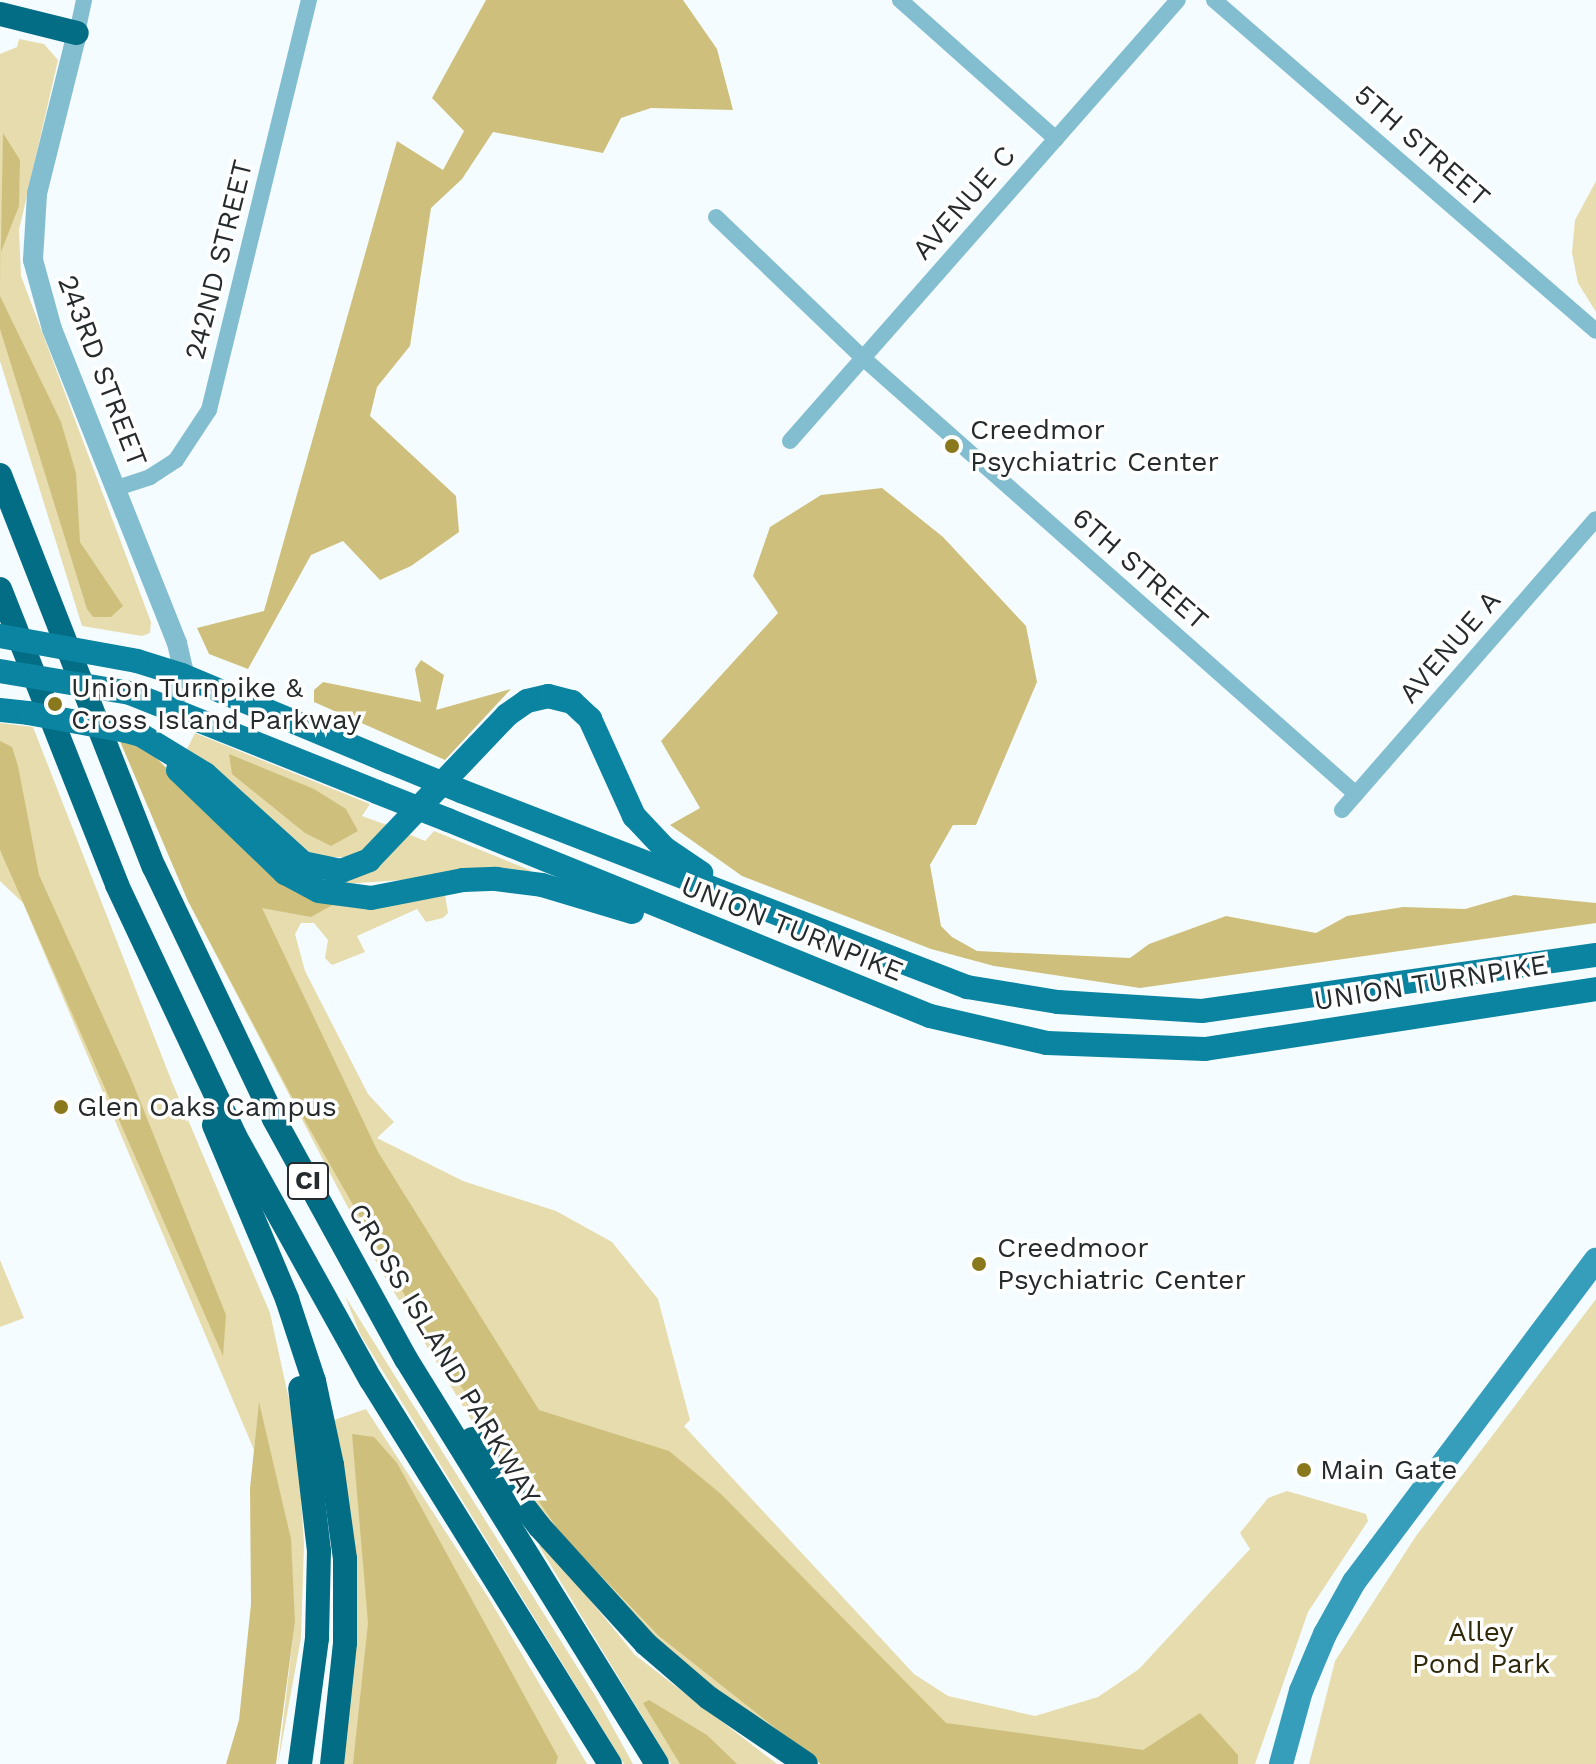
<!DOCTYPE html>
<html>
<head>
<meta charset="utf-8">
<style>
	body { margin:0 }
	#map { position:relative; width:1596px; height:1764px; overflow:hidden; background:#f5fcff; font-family:"Work Sans",sans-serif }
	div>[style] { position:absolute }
	.green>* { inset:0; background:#e6dcae }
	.forest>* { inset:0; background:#cec07c }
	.minor>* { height:16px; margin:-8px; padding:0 8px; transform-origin:8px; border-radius:8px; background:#82bdd0 }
	.tertiary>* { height:20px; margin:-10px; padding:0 10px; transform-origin:10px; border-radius:10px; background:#82bdd0 }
	.secondary>* { height:24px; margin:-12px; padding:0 12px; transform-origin:12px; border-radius:12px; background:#369eba }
	.primary>* { height:24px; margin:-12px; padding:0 12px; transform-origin:12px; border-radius:12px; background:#0a84a0 }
	.motorway>* { height:24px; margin:-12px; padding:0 12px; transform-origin:12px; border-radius:12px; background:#026d85 }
	.primary-bridge>* { height:24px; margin:-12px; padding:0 12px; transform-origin:12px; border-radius:12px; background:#0a84a0 }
	.dots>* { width:22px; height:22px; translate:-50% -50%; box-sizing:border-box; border:4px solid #fff; border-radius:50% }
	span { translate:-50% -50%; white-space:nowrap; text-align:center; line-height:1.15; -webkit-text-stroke:7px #fff; paint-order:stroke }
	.shield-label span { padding:2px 6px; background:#fff; border:2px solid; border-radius:6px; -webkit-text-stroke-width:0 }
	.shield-label { font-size:26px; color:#262b2d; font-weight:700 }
	.street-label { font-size:28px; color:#262b2d }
	.poi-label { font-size:28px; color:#262b2d }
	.left { translate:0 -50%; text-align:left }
	.park-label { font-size:28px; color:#302a0b }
</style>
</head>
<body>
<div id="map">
	<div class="green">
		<i style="clip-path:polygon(19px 39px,44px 44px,58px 60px,19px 230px,21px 276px,151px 622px,150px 633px,142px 636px,82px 626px,0 361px,0 54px,17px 47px)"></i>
		<i style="clip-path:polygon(1596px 181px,1596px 312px,1578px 283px,1572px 253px,1575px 220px)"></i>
		<i style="clip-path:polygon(0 723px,33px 727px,172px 1082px,270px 1313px,297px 1436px,304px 1544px,301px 1638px,278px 1764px,295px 1621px,259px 1406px,254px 1450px,23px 903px,0 881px)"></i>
		<i style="clip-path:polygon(195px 733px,370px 804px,362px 816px,387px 825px,369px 846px,350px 857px,327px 857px,302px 850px,187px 749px)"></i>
		<i style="clip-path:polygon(120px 741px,148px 750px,285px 886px,445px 895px,448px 913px,443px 918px,426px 922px,417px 909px,357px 936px,365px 952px,332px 965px,325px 958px,328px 940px,314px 923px,301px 923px,295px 934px,305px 971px,368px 1094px,394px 1122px,377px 1138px,463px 1181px,556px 1211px,612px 1242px,658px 1299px,690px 1420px,684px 1426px,914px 1674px,948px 1696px,1035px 1716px,1098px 1697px,1139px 1669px,1250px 1549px,1240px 1533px,1268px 1498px,1287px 1491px,1366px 1514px,1368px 1521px,1308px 1612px,1255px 1764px,821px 1764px,665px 1652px,555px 1537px,470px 1418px,380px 1269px,188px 901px)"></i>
		<i style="clip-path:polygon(434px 831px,532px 871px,329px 885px,406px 833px,425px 841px)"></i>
		<i style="clip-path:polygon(0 1260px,24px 1318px,0 1327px)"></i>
		<i style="clip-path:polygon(345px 1296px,596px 1697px,633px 1764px,624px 1764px,360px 1334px)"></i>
		<i style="clip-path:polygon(1596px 1299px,1596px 1764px,1309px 1764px,1335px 1661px,1416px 1536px)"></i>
		<i style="clip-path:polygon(366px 1409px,488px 1597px,587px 1764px,340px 1764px,334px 1420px)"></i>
		<i style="clip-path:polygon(542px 1541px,635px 1655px,777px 1764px,671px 1764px,539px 1546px)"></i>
	</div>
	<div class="forest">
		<i style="clip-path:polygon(486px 0,683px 0,717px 49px,733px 110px,651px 108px,621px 118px,603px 153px,493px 132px,462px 179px,431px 208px,410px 346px,377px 387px,370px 416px,456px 496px,459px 532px,411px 566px,380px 580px,343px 541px,311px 555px,248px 669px,209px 654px,197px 628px,264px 611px,397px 141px,443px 170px,464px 131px,432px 98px)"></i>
		<i style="clip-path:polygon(3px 133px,20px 160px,19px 206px,1px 252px,0 296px)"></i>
		<i style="clip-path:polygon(0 296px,61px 422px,76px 473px,80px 542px,123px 606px,111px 617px,93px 617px,87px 609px,0 329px)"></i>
		<i style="clip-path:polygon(882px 488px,943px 537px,1026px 626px,1037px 682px,976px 825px,953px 825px,930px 865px,941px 926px,952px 937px,977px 951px,1130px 958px,1149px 944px,1226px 916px,1316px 933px,1347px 916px,1403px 907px,1465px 909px,1514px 895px,1596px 903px,1596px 923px,1140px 988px,994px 966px,931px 949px,742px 876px,670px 825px,700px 808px,661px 741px,778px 613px,753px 576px,770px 527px,821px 495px)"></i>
		<i style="clip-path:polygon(421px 660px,444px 675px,436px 710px,511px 689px,445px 760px,314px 702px,314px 690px,323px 682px,421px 702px,415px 669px)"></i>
		<i style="clip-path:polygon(0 741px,12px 747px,18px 766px,39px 875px,130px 1076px,226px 1315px,223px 1356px,0 850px)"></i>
		<i style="clip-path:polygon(120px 741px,148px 750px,285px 885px,336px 903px,311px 917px,262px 908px,378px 1152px,539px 1410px,669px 1451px,721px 1494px,946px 1723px,1143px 1750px,1200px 1713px,1238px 1755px,1238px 1764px,821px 1764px,659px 1636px,561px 1534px,435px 1348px,301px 1114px,188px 901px)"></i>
		<i style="clip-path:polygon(229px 754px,314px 789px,346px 809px,358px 831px,331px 846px,305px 833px,232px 774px)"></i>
		<i style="clip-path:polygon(259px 1402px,291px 1539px,295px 1622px,276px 1764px,226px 1764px,239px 1720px,251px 1604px,250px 1488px)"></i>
		<i style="clip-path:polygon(352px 1434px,374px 1437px,397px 1463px,558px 1757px,556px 1764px,353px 1764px,368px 1623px)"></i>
		<i style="clip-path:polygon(649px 1700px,707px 1735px,737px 1764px,680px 1764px,643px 1703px)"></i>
	</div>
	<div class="minor">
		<i style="left:900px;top:0;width:209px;rotate:41.7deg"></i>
		<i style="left:1214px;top:0;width:505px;rotate:40.91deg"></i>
		<i style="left:77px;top:33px;width:34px;rotate:-78deg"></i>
		<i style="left:716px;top:217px;width:204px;rotate:43.8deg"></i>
		<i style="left:863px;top:358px;width:658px;rotate:41.49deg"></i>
		<i style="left:790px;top:441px;width:587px;rotate:-48.66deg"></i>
		<i style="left:117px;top:488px;width:35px;rotate:-18deg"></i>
		<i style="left:150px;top:477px;width:31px;rotate:-33deg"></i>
		<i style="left:176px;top:460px;width:60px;rotate:-56.6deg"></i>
		<i style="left:209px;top:410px;width:422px;rotate:-76.3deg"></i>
		<i style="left:1342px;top:810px;width:386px;rotate:-48.9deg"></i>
	</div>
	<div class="tertiary">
		<i style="left:77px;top:33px;width:166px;rotate:104deg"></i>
		<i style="left:37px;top:194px;width:66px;rotate:93.5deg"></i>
		<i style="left:33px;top:260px;width:72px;rotate:74.6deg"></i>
		<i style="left:52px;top:329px;width:338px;rotate:68.3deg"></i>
		<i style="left:177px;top:643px;width:27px;rotate:77deg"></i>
		<i style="left:183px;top:669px;width:39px;rotate:105deg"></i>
	</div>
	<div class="secondary">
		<i style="left:1281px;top:1764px;width:76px;rotate:-74.7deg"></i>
		<i style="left:1301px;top:1691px;width:62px;rotate:-67.2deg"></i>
		<i style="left:1325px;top:1634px;width:60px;rotate:-60.9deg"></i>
		<i style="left:1354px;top:1582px;width:403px;rotate:-53.1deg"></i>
	</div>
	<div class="primary">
		<i style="left:137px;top:661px;width:47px;rotate:17.3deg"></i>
		<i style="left:182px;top:675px;width:225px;rotate:22.7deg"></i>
		<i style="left:130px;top:693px;width:266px;rotate:21.8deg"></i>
		<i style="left:0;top:710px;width:28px;rotate:6deg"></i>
		<i style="left:126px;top:731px;width:16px;rotate:15deg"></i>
		<i style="left:141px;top:735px;width:75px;rotate:31.4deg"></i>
		<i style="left:205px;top:774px;width:132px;rotate:42.2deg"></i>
		<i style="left:303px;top:863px;width:39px;rotate:12deg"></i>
		<i style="left:341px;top:871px;width:30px;rotate:-21deg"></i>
		<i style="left:369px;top:860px;width:200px;rotate:-46.4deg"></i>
		<i style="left:507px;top:715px;width:24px;rotate:-35deg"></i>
		<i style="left:527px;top:701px;width:22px;rotate:-13deg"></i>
		<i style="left:548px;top:696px;width:25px;rotate:14deg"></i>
		<i style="left:572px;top:702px;width:25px;rotate:43deg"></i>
		<i style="left:590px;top:719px;width:107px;rotate:65.6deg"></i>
		<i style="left:634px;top:816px;width:44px;rotate:46.8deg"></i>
		<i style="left:664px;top:848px;width:45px;rotate:34deg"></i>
		<i style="left:178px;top:770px;width:149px;rotate:43.9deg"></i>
		<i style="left:285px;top:873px;width:38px;rotate:28deg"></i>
		<i style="left:319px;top:891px;width:52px;rotate:7.7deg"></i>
		<i style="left:371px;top:898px;width:94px;rotate:-11.1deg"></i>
		<i style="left:463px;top:880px;width:33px;rotate:-2deg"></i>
		<i style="left:496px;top:879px;width:46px;rotate:7.4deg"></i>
		<i style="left:542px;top:885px;width:94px;rotate:16.7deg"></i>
		<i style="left:461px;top:791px;width:543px;rotate:21.17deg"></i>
		<i style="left:967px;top:987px;width:92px;rotate:9.4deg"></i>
		<i style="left:1058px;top:1002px;width:144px;rotate:3.6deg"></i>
		<i style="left:1202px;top:1011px;width:398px;rotate:-8.1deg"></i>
		<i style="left:448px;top:820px;width:520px;rotate:22.13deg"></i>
		<i style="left:930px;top:1016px;width:120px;rotate:13deg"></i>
		<i style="left:1047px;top:1043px;width:158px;rotate:2.2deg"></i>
		<i style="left:1205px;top:1049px;width:396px;rotate:-8.7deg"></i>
	</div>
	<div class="motorway">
		<i style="left:0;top:14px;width:79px;rotate:13.9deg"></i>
		<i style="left:0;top:475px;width:421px;rotate:68.6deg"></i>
		<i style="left:154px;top:867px;width:279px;rotate:64.5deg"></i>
		<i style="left:274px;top:1119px;width:274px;rotate:61.2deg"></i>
		<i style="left:406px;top:1359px;width:476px;rotate:58.2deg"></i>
		<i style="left:0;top:589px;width:318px;rotate:68.4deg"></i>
		<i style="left:117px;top:885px;width:277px;rotate:64.8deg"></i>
		<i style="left:235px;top:1136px;width:279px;rotate:60.9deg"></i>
		<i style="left:371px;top:1380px;width:452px;rotate:58.1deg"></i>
		<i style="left:214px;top:1125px;width:189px;rotate:67.2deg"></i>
		<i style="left:287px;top:1299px;width:86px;rotate:71.8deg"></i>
		<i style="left:314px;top:1381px;width:86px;rotate:77.9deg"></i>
		<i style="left:332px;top:1465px;width:95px;rotate:82.1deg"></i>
		<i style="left:345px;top:1559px;width:84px;rotate:90deg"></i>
		<i style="left:345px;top:1643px;width:122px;rotate:96.1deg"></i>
		<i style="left:472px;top:1439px;width:110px;rotate:52.4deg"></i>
		<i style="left:539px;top:1526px;width:159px;rotate:47.8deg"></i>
		<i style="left:646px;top:1644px;width:83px;rotate:40.6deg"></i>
		<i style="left:709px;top:1698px;width:117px;rotate:34.2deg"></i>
		<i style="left:300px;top:1764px;width:127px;rotate:-82.3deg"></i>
		<i style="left:317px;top:1638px;width:87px;rotate:-88.7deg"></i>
		<i style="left:319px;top:1551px;width:164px;rotate:-96.6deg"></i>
	</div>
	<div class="primary-bridge">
		<i style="left:0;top:636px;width:139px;rotate:10.3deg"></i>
		<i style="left:0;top:671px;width:132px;rotate:9.6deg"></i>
		<i style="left:28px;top:713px;width:100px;rotate:10.4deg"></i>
		<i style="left:390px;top:762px;width:77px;rotate:22.2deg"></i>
		<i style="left:377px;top:792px;width:76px;rotate:21.5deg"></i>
	</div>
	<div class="dots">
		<i style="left:952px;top:446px;background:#89781c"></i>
		<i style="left:55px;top:704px;background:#89781c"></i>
		<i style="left:61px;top:1107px;background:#89781c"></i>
		<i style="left:979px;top:1264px;background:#89781c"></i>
		<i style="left:1304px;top:1470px;background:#89781c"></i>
	</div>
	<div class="shield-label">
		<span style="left:308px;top:1181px">CI</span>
	</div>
	<div class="street-label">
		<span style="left:1422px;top:146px;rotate:41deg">5TH STREET</span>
		<span style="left:964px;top:203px;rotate:-49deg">AVENUE C</span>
		<span style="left:219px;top:260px;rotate:-76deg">242ND STREET</span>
		<span style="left:102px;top:371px;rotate:69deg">243RD STREET</span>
		<span style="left:1140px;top:569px;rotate:41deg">6TH STREET</span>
		<span style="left:1450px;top:647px;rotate:-49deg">AVENUE A</span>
		<span style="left:792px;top:929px;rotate:22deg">UNION TURNPIKE</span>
		<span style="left:1431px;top:983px;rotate:-9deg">UNION TURNPIKE</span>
		<span style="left:444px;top:1354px;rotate:59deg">CROSS ISLAND PARKWAY</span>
	</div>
	<div class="poi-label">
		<span class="left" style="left:970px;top:446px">Creedmor<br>Psychiatric Center</span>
		<span class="left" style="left:71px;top:704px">Union Turnpike &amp;<br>Cross Island Parkway</span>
		<span class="left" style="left:77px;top:1107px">Glen Oaks Campus</span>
		<span class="left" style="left:997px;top:1264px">Creedmoor<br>Psychiatric Center</span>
		<span class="left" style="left:1320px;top:1470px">Main Gate</span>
	</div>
	<div class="park-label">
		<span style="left:1481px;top:1648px">Alley<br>Pond Park</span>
	</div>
</div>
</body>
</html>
